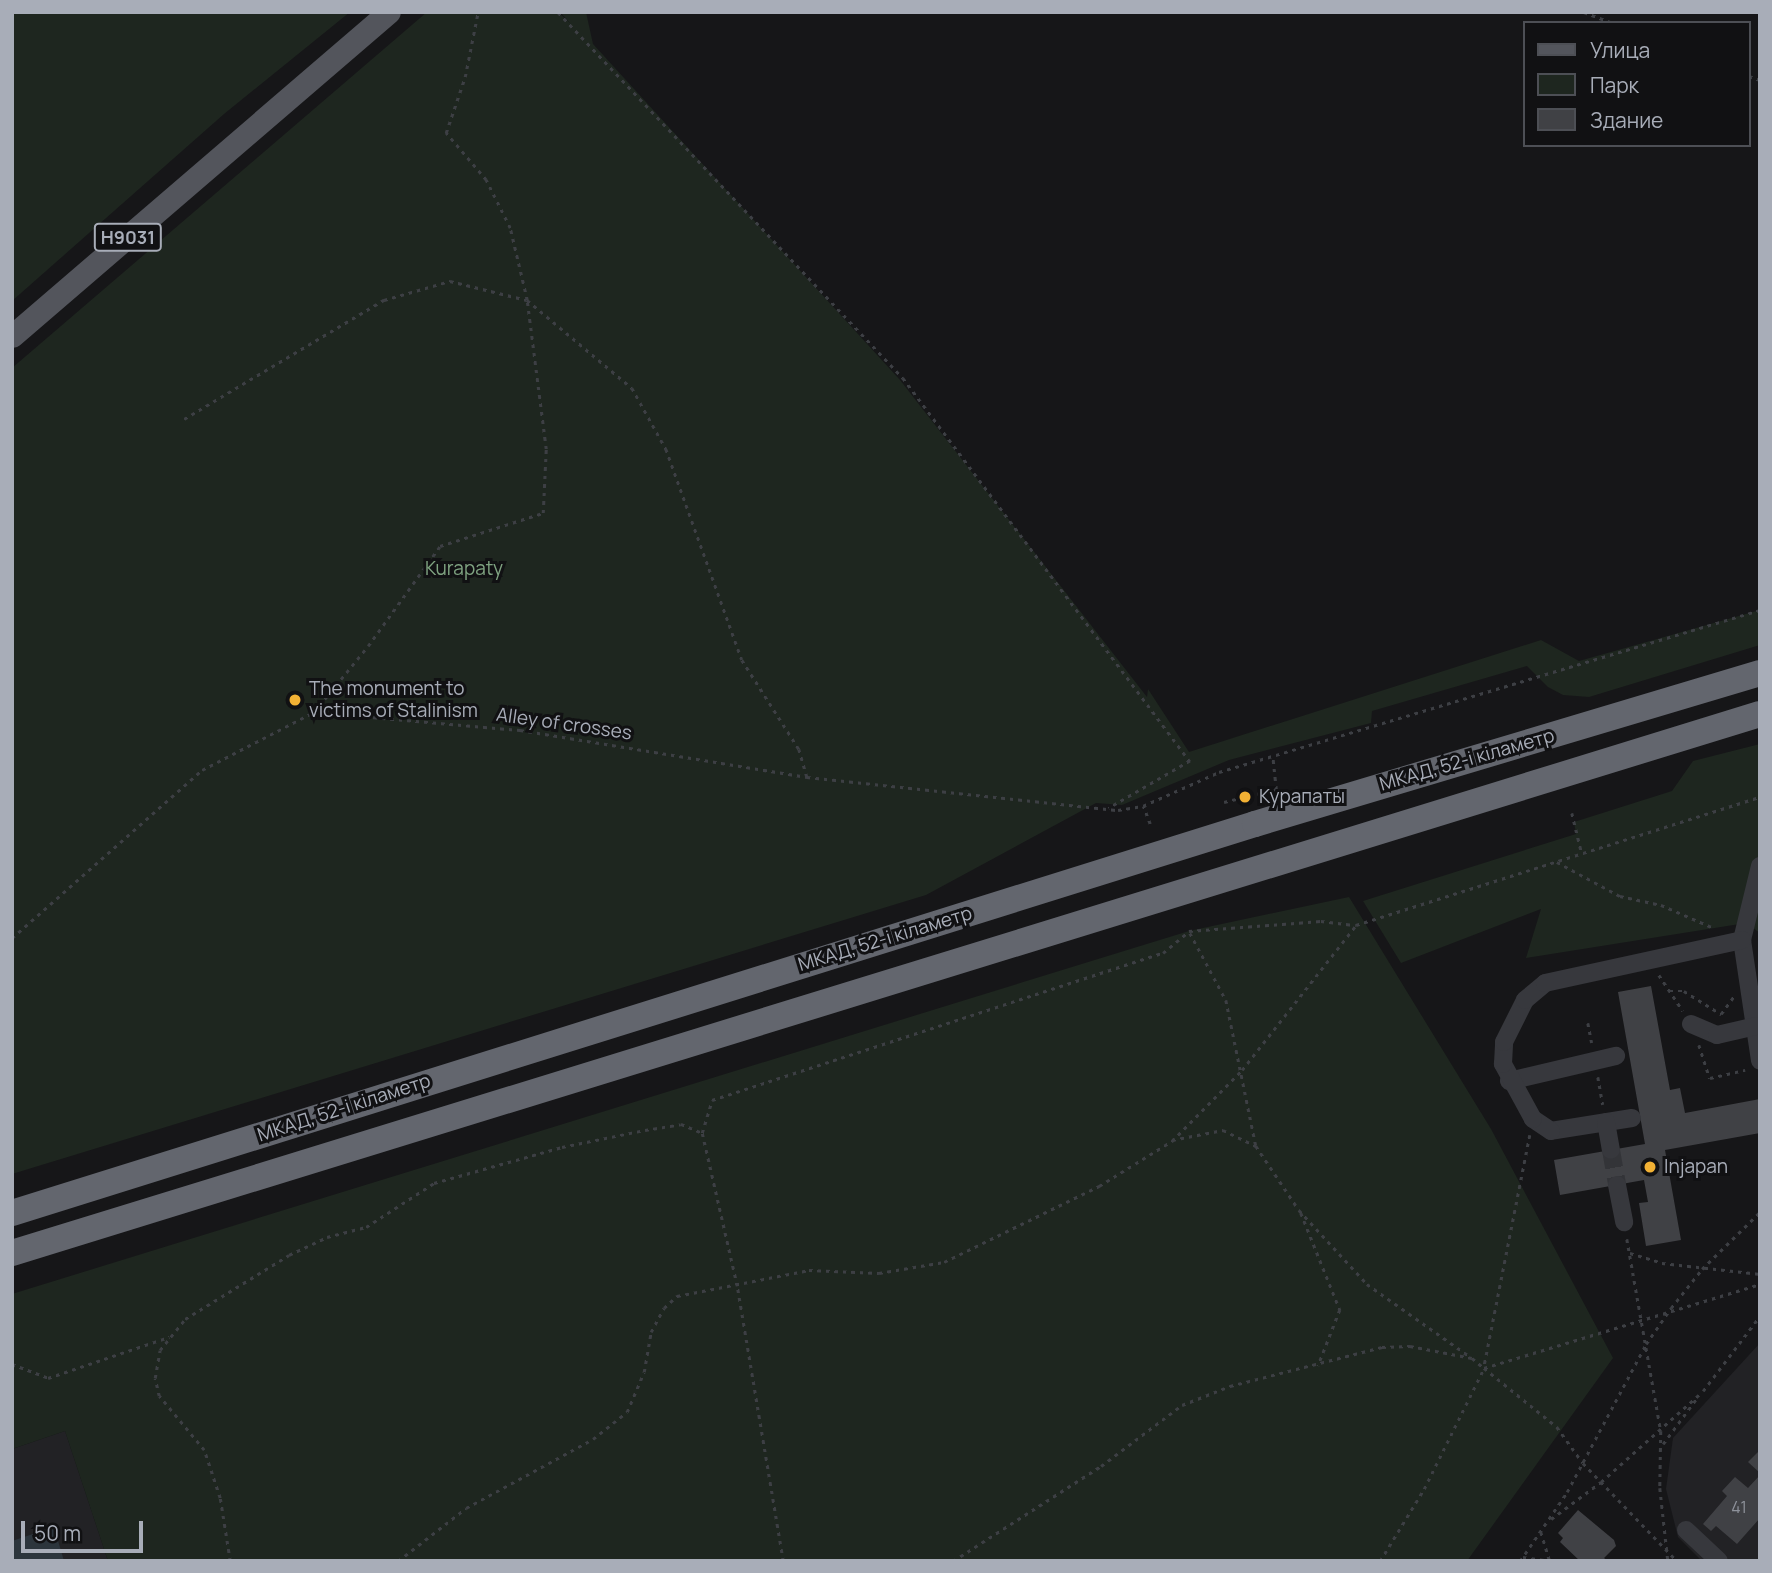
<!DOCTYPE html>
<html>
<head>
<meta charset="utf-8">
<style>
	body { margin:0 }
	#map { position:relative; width:1772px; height:1573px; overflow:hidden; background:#161618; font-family:Manrope,sans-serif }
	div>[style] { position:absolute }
	.built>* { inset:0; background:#222225 }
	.green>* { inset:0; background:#1e261f }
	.water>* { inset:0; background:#2c353c }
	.building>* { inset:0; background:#404145 }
	.minor-tunnel>* { height:18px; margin-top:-9px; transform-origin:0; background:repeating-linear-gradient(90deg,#333438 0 18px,transparent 0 27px) }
	.path>* { height:2.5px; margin-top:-1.25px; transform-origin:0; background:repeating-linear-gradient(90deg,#3d3f44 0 3.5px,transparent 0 8.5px) }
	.minor>* { height:18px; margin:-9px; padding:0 9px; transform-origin:9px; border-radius:9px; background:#37383d }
	.major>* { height:23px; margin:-11.5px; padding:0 11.5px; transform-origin:11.5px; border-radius:11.5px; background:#53555c }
	.highway>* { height:26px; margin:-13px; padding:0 13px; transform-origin:13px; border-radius:13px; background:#63666e }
	.dots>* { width:19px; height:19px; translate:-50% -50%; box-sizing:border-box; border:4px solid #111113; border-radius:50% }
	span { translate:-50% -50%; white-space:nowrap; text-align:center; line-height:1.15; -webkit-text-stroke:6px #111113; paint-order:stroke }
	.number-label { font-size:16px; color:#8e929b }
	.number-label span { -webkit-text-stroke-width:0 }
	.shield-label span { padding:2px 5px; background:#111113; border:2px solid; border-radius:5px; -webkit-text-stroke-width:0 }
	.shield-label { font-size:18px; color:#a8adb8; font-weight:700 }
	.park-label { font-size:19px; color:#7fa381 }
	.poi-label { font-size:19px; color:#a8adb8 }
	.left { translate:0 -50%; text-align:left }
	.street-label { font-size:19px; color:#a8adb8 }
	.frame { position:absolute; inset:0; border:14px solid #a8adb8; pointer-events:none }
	.legend { position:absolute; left:1523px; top:21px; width:228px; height:126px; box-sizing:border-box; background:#111113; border:2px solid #4d4f55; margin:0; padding:9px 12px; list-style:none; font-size:21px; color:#a8adb8 }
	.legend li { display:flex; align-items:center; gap:14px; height:35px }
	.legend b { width:35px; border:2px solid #4d4f55 }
	.scale { position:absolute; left:21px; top:1521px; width:122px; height:32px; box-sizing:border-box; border:4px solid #a8adb8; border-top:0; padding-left:9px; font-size:21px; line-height:24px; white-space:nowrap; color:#a8adb8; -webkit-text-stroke:5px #111113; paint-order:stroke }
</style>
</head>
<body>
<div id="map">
	<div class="built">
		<i style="clip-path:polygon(1760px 1343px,1760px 1561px,1702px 1561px,1678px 1537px,1666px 1489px,1673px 1438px)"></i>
		<i style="clip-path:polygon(65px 1431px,108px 1561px,12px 1561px,12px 1449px)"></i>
	</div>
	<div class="green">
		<i style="clip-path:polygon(12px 12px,350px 12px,224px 114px,12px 301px)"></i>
		<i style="clip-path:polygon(427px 12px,558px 12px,571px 24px,560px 12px,586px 12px,593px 44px,900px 380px,1147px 697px,1148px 689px,1189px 752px,1541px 640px,1579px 661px,1760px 610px,1760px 645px,1589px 697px,1563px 695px,1548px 687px,1527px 666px,1372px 711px,1371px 723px,1229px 760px,1122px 805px,1096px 803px,926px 895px,12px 1174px,12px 368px)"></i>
		<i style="clip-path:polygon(1760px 744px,1760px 933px,1746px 923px,1526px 958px,1541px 909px,1401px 963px,1363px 901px,1576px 834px,1574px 822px,1672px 791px,1693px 761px)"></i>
		<i style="clip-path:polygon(1349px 897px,1491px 1129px,1613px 1358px,1467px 1561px,108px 1561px,65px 1431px,12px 1449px,12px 1294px,1189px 931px)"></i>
	</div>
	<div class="water">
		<i style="clip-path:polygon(54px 1527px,64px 1561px,12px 1561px,12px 1541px)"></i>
	</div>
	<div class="building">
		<i style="clip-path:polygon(1651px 986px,1670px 1090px,1680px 1088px,1685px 1113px,1760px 1099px,1760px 1133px,1665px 1150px,1681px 1240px,1646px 1246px,1639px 1203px,1648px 1202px,1644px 1180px,1560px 1195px,1554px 1160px,1645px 1144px,1618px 992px)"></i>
		<i style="clip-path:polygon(1760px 1450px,1760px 1473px,1748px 1462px)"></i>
		<i style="clip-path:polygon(1760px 1475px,1760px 1518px,1737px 1544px,1716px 1526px,1711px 1531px,1703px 1524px,1727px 1496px,1722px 1491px,1735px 1477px,1748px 1488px)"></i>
		<i style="clip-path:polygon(1578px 1510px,1614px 1540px,1616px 1546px,1604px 1558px,1608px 1561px,1580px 1561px,1560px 1542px,1563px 1538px,1558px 1533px)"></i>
	</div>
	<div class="minor-tunnel">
		<i style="left:1611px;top:1150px;width:36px;rotate:80deg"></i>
	</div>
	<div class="path">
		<i style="left:558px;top:12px;width:503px;rotate:46.69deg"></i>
		<i style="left:903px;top:378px;width:479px;rotate:53.2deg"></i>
		<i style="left:1190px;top:761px;width:94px;rotate:149.9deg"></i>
		<i style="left:1584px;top:12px;width:30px;rotate:21deg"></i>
		<i style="left:1749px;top:76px;width:12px;rotate:20deg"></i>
		<i style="left:184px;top:419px;width:233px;rotate:-30.8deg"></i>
		<i style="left:384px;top:300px;width:69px;rotate:-16.1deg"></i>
		<i style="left:450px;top:281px;width:79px;rotate:13.9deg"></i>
		<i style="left:527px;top:300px;width:137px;rotate:40deg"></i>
		<i style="left:632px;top:388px;width:70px;rotate:60.9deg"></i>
		<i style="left:666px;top:449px;width:224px;rotate:70.2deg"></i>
		<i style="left:742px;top:660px;width:106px;rotate:57.4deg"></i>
		<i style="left:799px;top:749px;width:29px;rotate:74deg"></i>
		<i style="left:314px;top:712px;width:85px;rotate:-50.7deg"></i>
		<i style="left:368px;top:646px;width:123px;rotate:-54.2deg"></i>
		<i style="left:440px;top:546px;width:108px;rotate:-17.8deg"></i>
		<i style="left:543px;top:513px;width:64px;rotate:-87.3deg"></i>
		<i style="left:546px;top:449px;width:150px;rotate:-97.3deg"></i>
		<i style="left:527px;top:300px;width:74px;rotate:-103.3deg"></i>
		<i style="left:510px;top:228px;width:54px;rotate:-116.6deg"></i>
		<i style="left:486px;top:180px;width:62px;rotate:-130.4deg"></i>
		<i style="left:446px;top:133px;width:59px;rotate:-71.3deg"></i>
		<i style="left:465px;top:77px;width:66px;rotate:-78.7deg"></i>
		<i style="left:1224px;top:802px;width:54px;rotate:-14deg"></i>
		<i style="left:1276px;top:789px;width:30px;rotate:-96deg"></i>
		<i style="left:1572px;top:813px;width:42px;rotate:76.3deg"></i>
		<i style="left:1150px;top:824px;width:19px;rotate:-111deg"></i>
		<i style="left:1143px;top:806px;width:83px;rotate:-24.1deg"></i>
		<i style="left:1219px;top:772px;width:565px;rotate:-16.67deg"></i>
		<i style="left:1557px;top:862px;width:72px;rotate:28.4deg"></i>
		<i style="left:1620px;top:896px;width:42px;rotate:12.4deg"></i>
		<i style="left:1661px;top:905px;width:58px;rotate:23.5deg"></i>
		<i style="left:1190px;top:933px;width:76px;rotate:61.8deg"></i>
		<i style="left:1226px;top:1000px;width:149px;rotate:78.4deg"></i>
		<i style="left:1256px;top:1146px;width:77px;rotate:56.1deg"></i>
		<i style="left:1299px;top:1210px;width:100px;rotate:47.4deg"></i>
		<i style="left:1367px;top:1284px;width:125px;rotate:35.2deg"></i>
		<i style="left:12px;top:938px;width:254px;rotate:-41.5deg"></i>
		<i style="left:202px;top:770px;width:126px;rotate:-27.4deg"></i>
		<i style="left:314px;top:712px;width:207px;rotate:5deg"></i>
		<i style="left:520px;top:730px;width:291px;rotate:9.3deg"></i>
		<i style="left:807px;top:777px;width:313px;rotate:6.1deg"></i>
		<i style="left:1118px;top:810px;width:25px;rotate:-9deg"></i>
		<i style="left:1659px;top:975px;width:43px;rotate:56.3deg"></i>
		<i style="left:1670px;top:991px;width:14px"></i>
		<i style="left:1684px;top:991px;width:44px;rotate:31.9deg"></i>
		<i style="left:1721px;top:1014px;width:22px;rotate:-54deg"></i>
		<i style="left:1588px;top:1023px;width:20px;rotate:79deg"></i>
		<i style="left:1699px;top:1045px;width:35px;rotate:72deg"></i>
		<i style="left:1710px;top:1078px;width:36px;rotate:-13deg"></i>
		<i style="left:1598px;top:1077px;width:28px;rotate:80deg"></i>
		<i style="left:1530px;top:1135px;width:237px;rotate:101.2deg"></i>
		<i style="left:1484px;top:1368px;width:94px;rotate:38.9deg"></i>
		<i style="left:1557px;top:1427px;width:44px;rotate:54.2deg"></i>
		<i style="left:1583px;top:1463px;width:136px;rotate:46.2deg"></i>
		<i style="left:1172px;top:1140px;width:52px;rotate:-11.1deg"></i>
		<i style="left:1223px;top:1130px;width:37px;rotate:26deg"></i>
		<i style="left:1301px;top:1213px;width:105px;rotate:68.1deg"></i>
		<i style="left:1340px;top:1310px;width:60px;rotate:111.4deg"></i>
		<i style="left:1627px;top:1239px;width:195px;rotate:80deg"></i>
		<i style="left:1661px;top:1431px;width:57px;rotate:91deg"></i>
		<i style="left:1660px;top:1488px;width:73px;rotate:83.7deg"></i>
		<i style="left:1630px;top:1253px;width:34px;rotate:17deg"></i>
		<i style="left:1662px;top:1263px;width:99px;rotate:6.4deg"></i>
		<i style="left:12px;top:1364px;width:39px;rotate:21deg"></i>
		<i style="left:48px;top:1378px;width:128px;rotate:-18.7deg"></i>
		<i style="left:1703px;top:1391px;width:94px;rotate:-52.8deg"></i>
		<i style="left:1663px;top:1444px;width:56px;rotate:-53.7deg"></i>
		<i style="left:1551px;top:1519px;width:62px;rotate:-36.5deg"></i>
		<i style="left:1601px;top:1482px;width:135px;rotate:-41.7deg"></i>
		<i style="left:1541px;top:1532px;width:30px;rotate:73deg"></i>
		<i style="left:1523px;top:1557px;width:27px;rotate:8deg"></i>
		<i style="left:230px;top:1561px;width:64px;rotate:-99deg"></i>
		<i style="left:220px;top:1498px;width:51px;rotate:-108.4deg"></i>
		<i style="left:204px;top:1450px;width:70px;rotate:-129.8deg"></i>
		<i style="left:159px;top:1396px;width:18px;rotate:-103deg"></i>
		<i style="left:155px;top:1378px;width:28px;rotate:-80deg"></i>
		<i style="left:160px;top:1350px;width:40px;rotate:-51deg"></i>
		<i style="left:185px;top:1319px;width:122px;rotate:-31.6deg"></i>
		<i style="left:289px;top:1255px;width:42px;rotate:-25.3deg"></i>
		<i style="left:327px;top:1237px;width:40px;rotate:-14.4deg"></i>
		<i style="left:366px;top:1227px;width:81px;rotate:-32.9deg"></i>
		<i style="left:434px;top:1183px;width:133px;rotate:-15.7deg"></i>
		<i style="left:562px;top:1147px;width:85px;rotate:-11.6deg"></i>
		<i style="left:645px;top:1130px;width:36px;rotate:-9deg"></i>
		<i style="left:681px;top:1124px;width:23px;rotate:23deg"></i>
		<i style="left:398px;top:1561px;width:86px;rotate:-37.9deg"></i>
		<i style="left:466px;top:1508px;width:145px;rotate:-28.5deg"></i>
		<i style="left:593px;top:1439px;width:43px;rotate:-38.5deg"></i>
		<i style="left:627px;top:1412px;width:43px;rotate:-67deg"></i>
		<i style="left:644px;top:1372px;width:41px;rotate:-80.1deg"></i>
		<i style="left:651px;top:1332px;width:27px;rotate:-62deg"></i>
		<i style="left:664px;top:1308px;width:18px;rotate:-43deg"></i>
		<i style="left:677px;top:1296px;width:135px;rotate:-11.1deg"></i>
		<i style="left:809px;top:1270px;width:70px;rotate:2.5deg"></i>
		<i style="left:879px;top:1273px;width:66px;rotate:-9.6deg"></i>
		<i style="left:944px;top:1262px;width:173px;rotate:-26.1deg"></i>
		<i style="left:1099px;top:1186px;width:86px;rotate:-31.7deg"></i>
		<i style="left:1172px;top:1141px;width:100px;rotate:-45.4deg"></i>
		<i style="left:1242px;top:1070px;width:184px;rotate:-51.8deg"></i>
		<i style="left:783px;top:1561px;width:279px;rotate:-99.5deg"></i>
		<i style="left:737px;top:1286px;width:157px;rotate:-102.9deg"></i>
		<i style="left:702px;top:1133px;width:34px;rotate:-73deg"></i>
		<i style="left:712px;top:1100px;width:474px;rotate:-18.1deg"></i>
		<i style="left:1163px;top:953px;width:34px;rotate:-40deg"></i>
		<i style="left:1189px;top:931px;width:132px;rotate:-4.3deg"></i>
		<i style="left:1321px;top:921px;width:35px;rotate:7deg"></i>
		<i style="left:1356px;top:925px;width:424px;rotate:-17.6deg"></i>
		<i style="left:953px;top:1561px;width:176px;rotate:-32.7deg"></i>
		<i style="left:1101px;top:1466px;width:101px;rotate:-37deg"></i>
		<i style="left:1182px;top:1405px;width:52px;rotate:-21.6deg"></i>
		<i style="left:1230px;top:1386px;width:157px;rotate:-14.4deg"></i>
		<i style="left:1382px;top:1347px;width:28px;rotate:-2deg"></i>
		<i style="left:1410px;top:1346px;width:63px;rotate:11deg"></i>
		<i style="left:1472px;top:1358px;width:16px;rotate:40deg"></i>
		<i style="left:1380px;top:1561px;width:84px;rotate:-58.6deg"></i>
		<i style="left:1424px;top:1489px;width:135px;rotate:-63.6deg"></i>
		<i style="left:1484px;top:1368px;width:288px;rotate:-16.9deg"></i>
		<i style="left:1520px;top:1561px;width:83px;rotate:-55.7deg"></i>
		<i style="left:1567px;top:1492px;width:168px;rotate:-61.9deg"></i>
		<i style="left:1646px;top:1344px;width:44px;rotate:-55.2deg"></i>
		<i style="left:1671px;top:1308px;width:50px;rotate:-51.5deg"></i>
		<i style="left:1702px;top:1269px;width:81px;rotate:-44.5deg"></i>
	</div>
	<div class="minor">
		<i style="left:1760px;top:866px;width:76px;rotate:103.7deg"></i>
		<i style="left:1742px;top:940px;width:122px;rotate:81.5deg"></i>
		<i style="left:1691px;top:1024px;width:28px;rotate:23deg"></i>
		<i style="left:1717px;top:1035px;width:39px;rotate:-13deg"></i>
		<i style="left:1509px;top:1081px;width:110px;rotate:-13.2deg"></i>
		<i style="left:1632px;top:1118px;width:82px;rotate:170.9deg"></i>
		<i style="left:1551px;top:1131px;width:22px;rotate:-146deg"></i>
		<i style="left:1533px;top:1119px;width:63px;rotate:-118.6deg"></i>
		<i style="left:1503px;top:1064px;width:22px;rotate:-87deg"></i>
		<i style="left:1504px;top:1042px;width:47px;rotate:-63.4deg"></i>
		<i style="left:1525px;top:1000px;width:26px;rotate:-40deg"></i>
		<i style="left:1545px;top:983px;width:202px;rotate:-12.3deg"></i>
		<i style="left:1606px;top:1122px;width:28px;rotate:80deg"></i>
		<i style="left:1617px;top:1185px;width:38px;rotate:79deg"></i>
		<i style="left:1686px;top:1530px;width:45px;rotate:43.2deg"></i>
	</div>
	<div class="major">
		<i style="left:12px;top:336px;width:497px;rotate:-40.7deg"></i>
	</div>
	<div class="highway">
		<i style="left:12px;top:1213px;width:1302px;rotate:-17.38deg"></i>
		<i style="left:1255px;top:824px;width:527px;rotate:-16.65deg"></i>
		<i style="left:12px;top:1253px;width:1829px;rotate:-17.14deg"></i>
	</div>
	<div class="dots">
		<i style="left:295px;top:700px;background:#f2b134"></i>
		<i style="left:1245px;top:797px;background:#f2b134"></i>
		<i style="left:1650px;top:1167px;background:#f2b134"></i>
	</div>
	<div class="number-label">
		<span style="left:1739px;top:1507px">41</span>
	</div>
	<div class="shield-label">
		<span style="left:128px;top:237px">Н9031</span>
	</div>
	<div class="park-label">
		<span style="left:464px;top:569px">Kurapaty</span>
	</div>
	<div class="poi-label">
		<span class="left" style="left:309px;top:700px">The monument to<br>victims of Stalinism</span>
		<span class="left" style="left:1259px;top:797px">Курапаты</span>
		<span class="left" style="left:1664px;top:1167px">Injapan</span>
	</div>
	<div class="street-label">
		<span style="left:564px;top:724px;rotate:8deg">Alley of crosses</span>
		<span style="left:1467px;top:760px;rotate:-16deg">МКАД, 52-і кіламетр</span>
		<span style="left:885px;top:939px;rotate:-17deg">МКАД, 52-і кіламетр</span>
		<span style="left:344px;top:1108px;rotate:-18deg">МКАД, 52-і кіламетр</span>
	</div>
	<div class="frame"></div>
	<ul class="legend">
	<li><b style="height:9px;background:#53555c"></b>Улица</li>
	<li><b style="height:19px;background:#1e261f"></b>Парк</li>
	<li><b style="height:19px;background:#404145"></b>Здание</li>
	</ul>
	<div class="scale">50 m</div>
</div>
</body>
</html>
